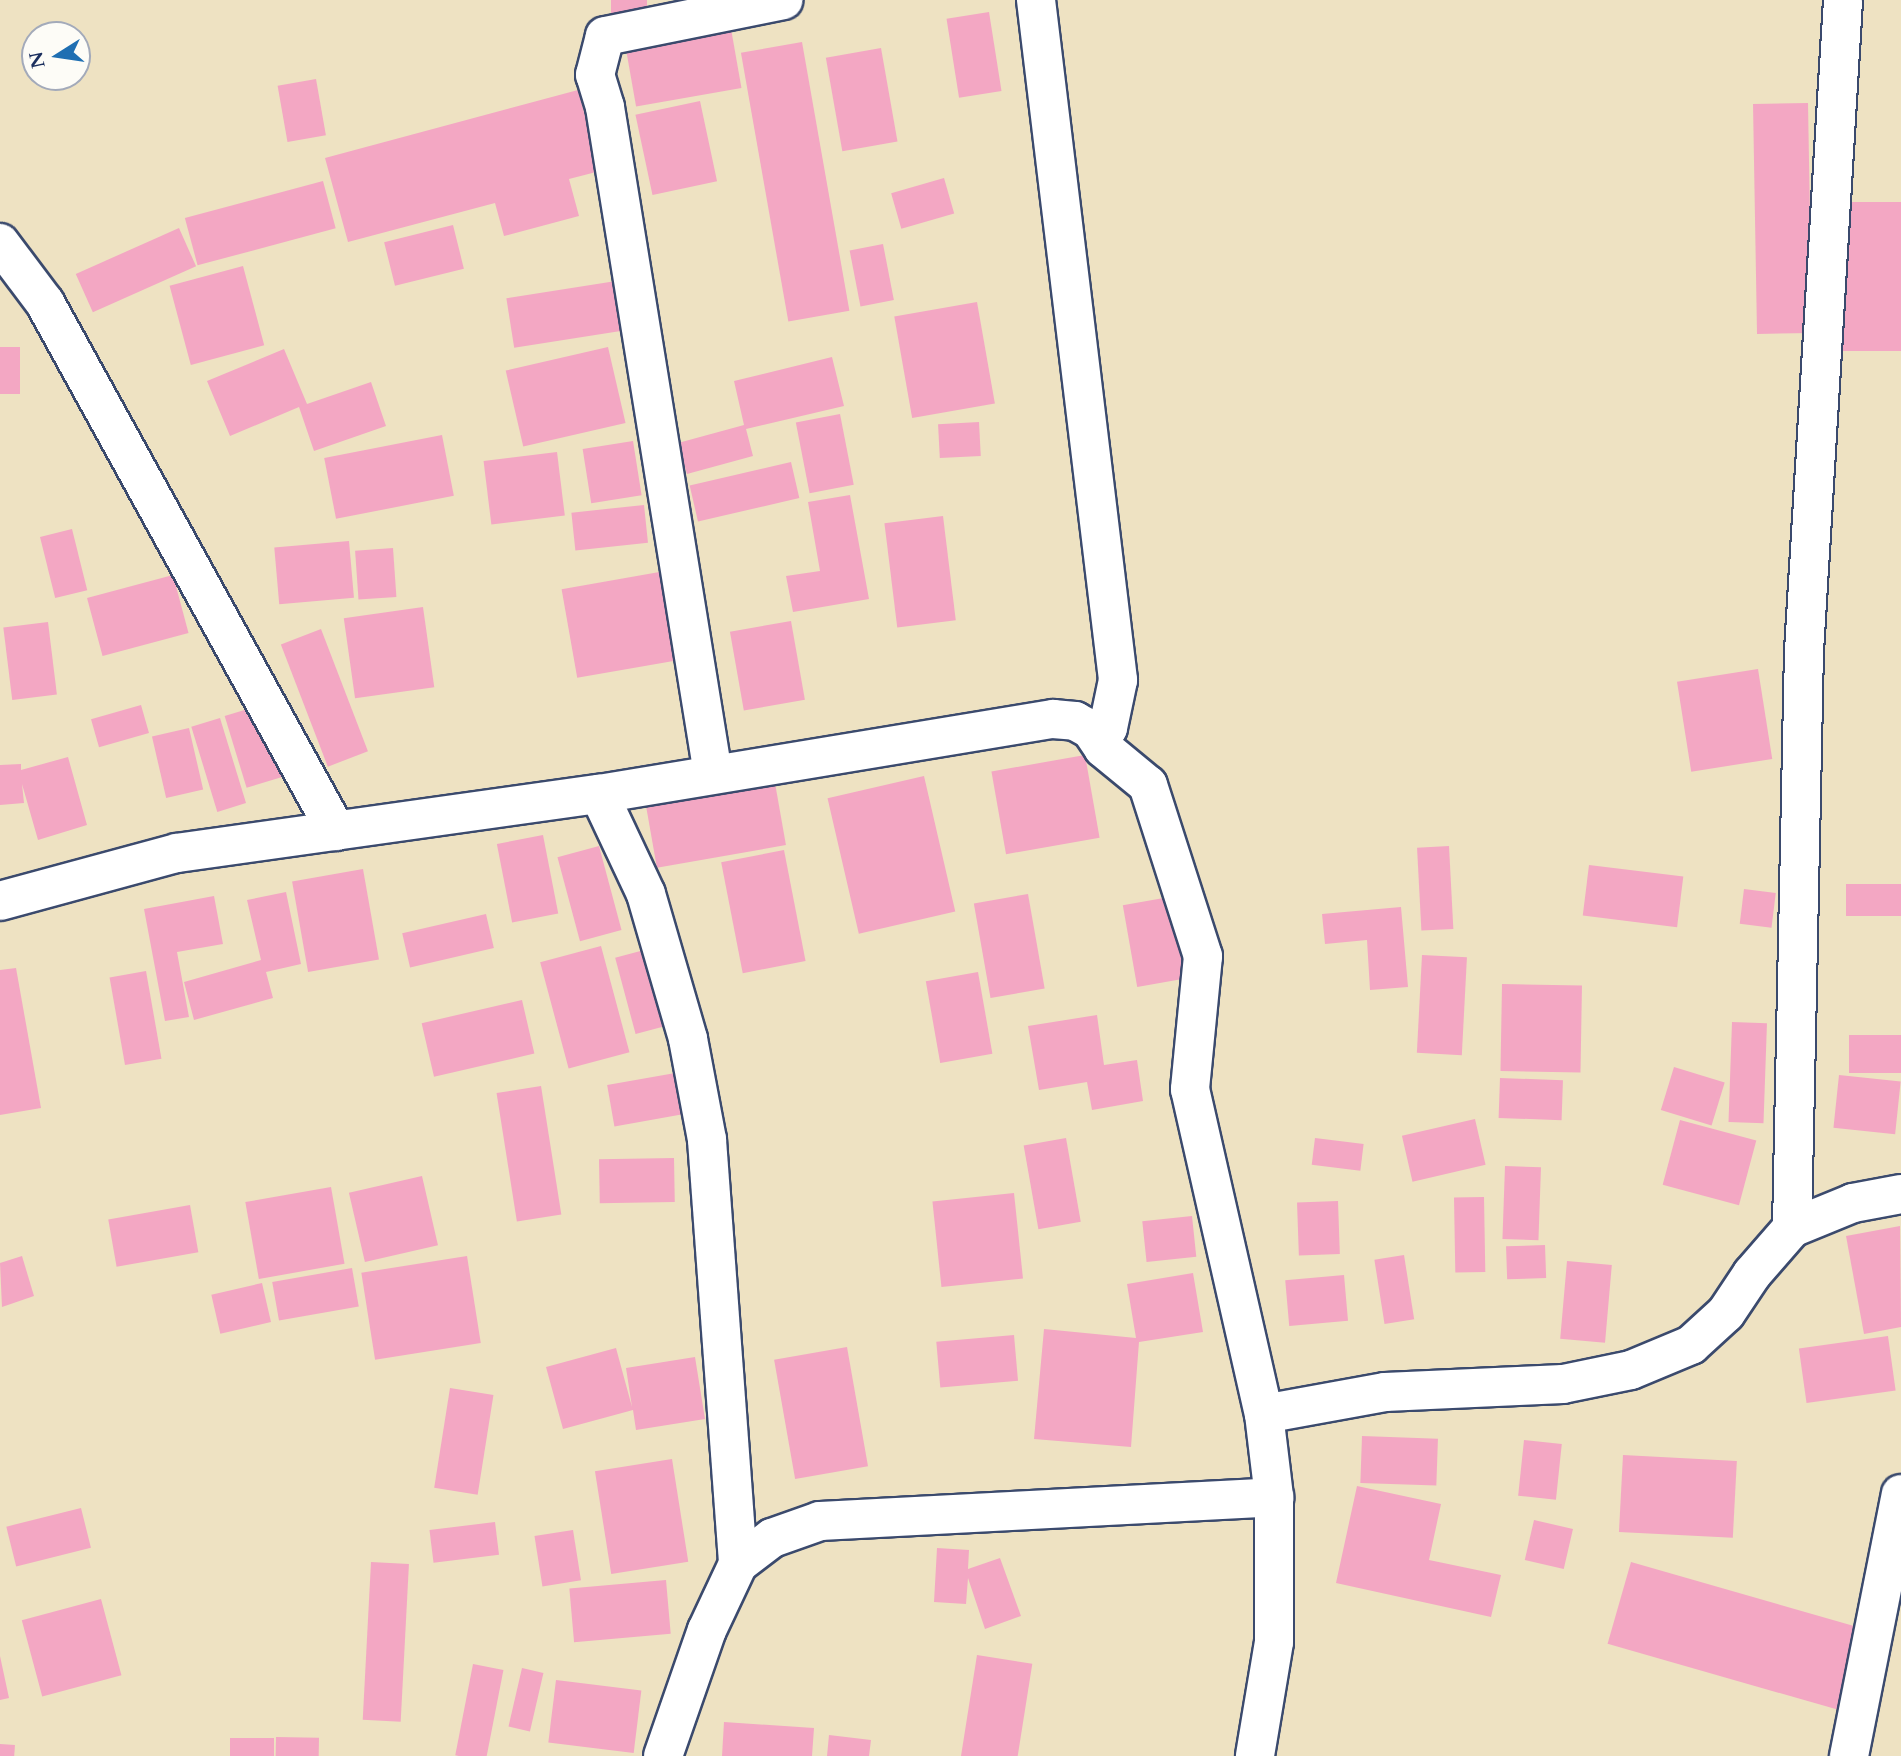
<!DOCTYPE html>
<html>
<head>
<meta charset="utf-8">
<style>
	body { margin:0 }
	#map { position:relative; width:1901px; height:1756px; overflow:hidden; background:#eee2c2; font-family:Cardo,serif }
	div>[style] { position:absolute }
	.building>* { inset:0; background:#f3a7c3; transform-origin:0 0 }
	.roads { filter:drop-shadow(2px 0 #3b4a6d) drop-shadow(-2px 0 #3b4a6d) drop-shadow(0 2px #3b4a6d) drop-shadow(0 -2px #3b4a6d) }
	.minor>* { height:38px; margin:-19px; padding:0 19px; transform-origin:19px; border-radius:19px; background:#fff }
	span { translate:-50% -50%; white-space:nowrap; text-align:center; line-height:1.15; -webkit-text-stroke:5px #fdfcf7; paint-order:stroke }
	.north { position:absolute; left:21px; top:21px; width:70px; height:70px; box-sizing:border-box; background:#fdfcf7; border:2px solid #a3aaba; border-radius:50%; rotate:258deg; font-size:19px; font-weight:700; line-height:28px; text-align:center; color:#1b2f5e }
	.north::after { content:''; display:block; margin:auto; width:24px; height:32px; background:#1f6fb2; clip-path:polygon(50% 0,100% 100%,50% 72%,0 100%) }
</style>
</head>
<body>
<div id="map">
	<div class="building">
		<i style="left:611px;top:0;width:36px;height:14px"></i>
		<i style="left:989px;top:12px;width:80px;height:43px;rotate:81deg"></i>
		<i style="left:730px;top:23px;width:66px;height:107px;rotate:80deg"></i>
		<i style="left:802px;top:42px;width:273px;height:62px;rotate:80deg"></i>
		<i style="left:881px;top:48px;width:95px;height:56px;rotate:80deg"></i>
		<i style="left:316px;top:79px;width:57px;height:39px;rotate:80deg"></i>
		<i style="clip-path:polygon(578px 90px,600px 171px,569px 179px,579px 216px,504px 236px,495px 203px,348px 242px,325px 158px)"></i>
		<i style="left:700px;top:101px;width:82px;height:66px;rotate:78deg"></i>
		<i style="left:1808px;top:103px;width:230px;height:55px;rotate:89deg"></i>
		<i style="left:944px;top:178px;width:37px;height:55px;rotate:74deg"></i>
		<i style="left:323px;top:181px;width:49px;height:143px;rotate:75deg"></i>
		<i style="left:1901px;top:202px;width:149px;height:67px;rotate:90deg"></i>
		<i style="left:453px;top:225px;width:45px;height:71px;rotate:76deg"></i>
		<i style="left:179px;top:228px;width:42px;height:113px;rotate:66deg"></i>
		<i style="left:883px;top:244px;width:57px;height:34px;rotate:79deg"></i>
		<i style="left:243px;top:266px;width:82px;height:76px;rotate:75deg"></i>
		<i style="left:616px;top:281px;width:50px;height:111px;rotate:81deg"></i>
		<i style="left:977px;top:302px;width:103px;height:84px;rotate:80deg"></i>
		<i style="left:20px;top:347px;width:47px;height:20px;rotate:90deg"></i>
		<i style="left:608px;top:347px;width:78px;height:105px;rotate:77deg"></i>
		<i style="clip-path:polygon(284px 349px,307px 404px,371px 382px,386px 426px,314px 451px,299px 407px,230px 436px,207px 381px)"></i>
		<i style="clip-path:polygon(832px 357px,844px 406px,746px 429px,753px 456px,687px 474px,678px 443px,744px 425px,734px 381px)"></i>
		<i style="left:840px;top:414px;width:72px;height:45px;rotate:79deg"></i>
		<i style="left:979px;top:422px;width:34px;height:41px;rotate:87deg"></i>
		<i style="left:442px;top:435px;width:62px;height:120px;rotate:79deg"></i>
		<i style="left:633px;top:441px;width:55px;height:51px;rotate:81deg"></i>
		<i style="left:557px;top:452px;width:64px;height:74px;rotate:83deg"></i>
		<i style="left:791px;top:462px;width:37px;height:104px;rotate:77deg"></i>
		<i style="clip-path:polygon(850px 495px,869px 599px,793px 612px,786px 576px,820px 571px,808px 502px)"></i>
		<i style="left:644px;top:505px;width:38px;height:73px;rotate:84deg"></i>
		<i style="left:943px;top:516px;width:105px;height:59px;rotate:83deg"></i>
		<i style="left:72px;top:529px;width:63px;height:33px;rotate:76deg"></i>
		<i style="left:349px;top:541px;width:57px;height:75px;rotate:85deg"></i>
		<i style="left:393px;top:548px;width:49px;height:38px;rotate:86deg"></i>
		<i style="left:665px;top:571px;width:90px;height:105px;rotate:80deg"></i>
		<i style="left:173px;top:575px;width:60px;height:89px;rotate:75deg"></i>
		<i style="left:423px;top:607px;width:81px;height:80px;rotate:82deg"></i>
		<i style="left:791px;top:621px;width:80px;height:62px;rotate:80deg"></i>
		<i style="left:48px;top:622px;width:73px;height:45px;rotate:83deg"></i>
		<i style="left:321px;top:629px;width:131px;height:43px;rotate:69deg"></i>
		<i style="left:1758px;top:669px;width:91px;height:82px;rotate:81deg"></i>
		<i style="left:141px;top:705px;width:29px;height:52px;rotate:74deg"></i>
		<i style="left:261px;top:705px;width:75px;height:38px;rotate:73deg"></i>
		<i style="left:220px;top:718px;width:89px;height:30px;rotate:73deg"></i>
		<i style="left:189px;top:728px;width:63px;height:38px;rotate:77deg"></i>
		<i style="left:1085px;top:755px;width:84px;height:95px;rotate:80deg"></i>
		<i style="clip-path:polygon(68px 757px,87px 825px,38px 840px,22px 784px,24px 803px,0 805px,0 765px,21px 764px,21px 770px)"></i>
		<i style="left:924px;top:776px;width:139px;height:99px;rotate:77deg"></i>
		<i style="left:775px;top:783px;width:63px;height:131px;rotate:80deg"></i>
		<i style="left:543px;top:835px;width:80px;height:47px;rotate:79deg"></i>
		<i style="left:599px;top:846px;width:87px;height:43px;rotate:75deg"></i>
		<i style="left:1449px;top:846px;width:83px;height:32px;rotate:87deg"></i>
		<i style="left:784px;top:850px;width:113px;height:64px;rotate:79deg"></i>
		<i style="left:1589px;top:865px;width:95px;height:51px;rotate:7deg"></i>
		<i style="left:363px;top:869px;width:92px;height:72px;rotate:80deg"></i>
		<i style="left:1901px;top:884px;width:32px;height:55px;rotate:90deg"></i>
		<i style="left:1744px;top:889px;width:32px;height:35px;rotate:7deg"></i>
		<i style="clip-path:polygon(286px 892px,301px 964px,266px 972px,273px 998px,194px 1020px,184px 982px,261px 960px,247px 900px)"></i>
		<i style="left:1028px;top:894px;width:96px;height:55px;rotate:80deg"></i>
		<i style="clip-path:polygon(214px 896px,223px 944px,177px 952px,189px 1017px,165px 1021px,144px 909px)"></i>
		<i style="left:1175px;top:896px;width:83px;height:53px;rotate:80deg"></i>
		<i style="clip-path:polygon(1401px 907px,1408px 987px,1370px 990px,1367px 940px,1325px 944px,1322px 914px)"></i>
		<i style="left:486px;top:914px;width:35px;height:86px;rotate:77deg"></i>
		<i style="left:601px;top:946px;width:110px;height:63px;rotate:75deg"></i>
		<i style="left:648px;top:949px;width:79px;height:34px;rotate:75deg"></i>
		<i style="left:1422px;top:955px;width:45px;height:98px;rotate:3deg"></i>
		<i style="clip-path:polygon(16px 968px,41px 1108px,0 1115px,0 970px)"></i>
		<i style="left:146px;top:971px;width:89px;height:37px;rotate:80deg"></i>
		<i style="left:978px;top:972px;width:83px;height:53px;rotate:80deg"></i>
		<i style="left:1502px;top:984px;width:80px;height:87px;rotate:1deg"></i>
		<i style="left:522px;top:1000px;width:55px;height:103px;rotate:77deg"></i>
		<i style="clip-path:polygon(1097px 1015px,1104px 1065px,1137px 1060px,1143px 1101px,1092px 1110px,1087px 1082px,1039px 1090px,1028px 1026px)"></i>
		<i style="left:1732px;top:1022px;width:35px;height:100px;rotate:2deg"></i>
		<i style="left:1901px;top:1035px;width:38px;height:52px;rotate:90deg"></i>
		<i style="left:1674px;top:1067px;width:53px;height:45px;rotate:17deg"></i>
		<i style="left:681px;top:1072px;width:42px;height:75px;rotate:80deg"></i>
		<i style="left:1839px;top:1075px;width:62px;height:53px;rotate:6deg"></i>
		<i style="left:1500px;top:1078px;width:63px;height:40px;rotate:2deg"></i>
		<i style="left:541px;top:1086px;width:130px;height:45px;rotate:81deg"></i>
		<i style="left:1475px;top:1119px;width:47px;height:75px;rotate:77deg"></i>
		<i style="left:1680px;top:1120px;width:79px;height:67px;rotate:15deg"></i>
		<i style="left:1066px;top:1138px;width:85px;height:43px;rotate:80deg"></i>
		<i style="left:1315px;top:1138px;width:49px;height:27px;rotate:7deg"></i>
		<i style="left:674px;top:1158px;width:44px;height:75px;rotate:89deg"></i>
		<i style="left:1505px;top:1166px;width:36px;height:73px;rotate:2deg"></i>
		<i style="left:422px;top:1176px;width:71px;height:75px;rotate:77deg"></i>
		<i style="left:331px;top:1187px;width:78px;height:87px;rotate:80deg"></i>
		<i style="left:1014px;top:1193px;width:86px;height:82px;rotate:84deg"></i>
		<i style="left:1484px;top:1197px;width:75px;height:30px;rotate:89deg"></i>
		<i style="left:1338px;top:1201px;width:53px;height:41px;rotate:88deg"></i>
		<i style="left:190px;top:1205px;width:48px;height:83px;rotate:80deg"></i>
		<i style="left:1192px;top:1216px;width:41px;height:50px;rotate:84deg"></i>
		<i style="clip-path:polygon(1900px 1226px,1901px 1327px,1864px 1334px,1846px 1236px)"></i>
		<i style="left:1545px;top:1245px;width:33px;height:39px;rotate:88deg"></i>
		<i style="left:1404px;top:1255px;width:65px;height:30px;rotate:81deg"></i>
		<i style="clip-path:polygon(22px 1256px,34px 1296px,2px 1307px,0 1263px)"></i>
		<i style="left:467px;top:1256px;width:88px;height:107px;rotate:81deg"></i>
		<i style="left:1567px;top:1261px;width:45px;height:78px;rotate:5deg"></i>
		<i style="left:352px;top:1268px;width:39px;height:81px;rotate:80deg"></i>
		<i style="clip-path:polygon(1193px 1273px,1203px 1332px,1139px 1342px,1131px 1447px,1034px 1439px,1044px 1329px,1136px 1338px,1127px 1284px)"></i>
		<i style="left:1344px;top:1275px;width:46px;height:59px;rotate:85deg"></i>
		<i style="left:262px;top:1283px;width:40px;height:52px;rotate:77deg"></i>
		<i style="left:1014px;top:1335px;width:46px;height:78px;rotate:85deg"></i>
		<i style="left:1888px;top:1336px;width:55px;height:90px;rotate:82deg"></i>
		<i style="left:847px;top:1347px;width:121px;height:74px;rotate:80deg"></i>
		<i style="clip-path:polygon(616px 1348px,632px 1407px,626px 1368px,695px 1357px,705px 1419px,636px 1430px,633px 1410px,563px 1429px,546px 1367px)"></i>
		<i style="left:450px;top:1388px;width:44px;height:101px;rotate:9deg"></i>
		<i style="left:1362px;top:1436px;width:76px;height:47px;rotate:2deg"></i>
		<i style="left:1524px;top:1440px;width:38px;height:56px;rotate:6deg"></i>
		<i style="left:1623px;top:1455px;width:114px;height:77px;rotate:3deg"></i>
		<i style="left:672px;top:1459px;width:104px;height:78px;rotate:81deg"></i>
		<i style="clip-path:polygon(1357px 1486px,1441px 1504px,1429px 1560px,1501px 1575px,1491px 1617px,1336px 1583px)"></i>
		<i style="left:81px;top:1508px;width:41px;height:77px;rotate:76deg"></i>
		<i style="left:1534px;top:1520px;width:40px;height:41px;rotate:13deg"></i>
		<i style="left:495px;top:1522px;width:33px;height:66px;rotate:83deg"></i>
		<i style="left:573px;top:1530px;width:51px;height:39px;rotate:81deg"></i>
		<i style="clip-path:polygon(937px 1548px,969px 1550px,968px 1569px,1000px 1558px,1021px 1616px,985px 1629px,968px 1578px,966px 1604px,934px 1602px)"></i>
		<i style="left:371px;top:1562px;width:38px;height:158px;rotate:3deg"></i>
		<i style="left:1631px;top:1562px;width:240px;height:85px;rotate:16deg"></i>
		<i style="left:666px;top:1580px;width:54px;height:97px;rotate:85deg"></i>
		<i style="left:101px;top:1599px;width:79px;height:82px;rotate:75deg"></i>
		<i style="left:977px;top:1655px;width:56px;height:103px;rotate:9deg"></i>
		<i style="clip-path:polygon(0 1656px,9px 1698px,0 1700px)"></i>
		<i style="left:473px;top:1664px;width:31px;height:93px;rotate:11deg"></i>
		<i style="left:522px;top:1668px;width:22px;height:60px;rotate:13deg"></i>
		<i style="left:556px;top:1680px;width:86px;height:63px;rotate:7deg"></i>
		<i style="clip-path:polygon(724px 1722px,814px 1728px,812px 1756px,722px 1756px)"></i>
		<i style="clip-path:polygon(829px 1735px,871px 1740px,869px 1756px,827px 1756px)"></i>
		<i style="left:276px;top:1737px;width:43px;height:19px;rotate:1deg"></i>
		<i style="left:230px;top:1738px;width:44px;height:18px"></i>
		<i style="left:0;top:1744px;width:15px;height:12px;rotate:4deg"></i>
	</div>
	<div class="roads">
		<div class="minor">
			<i style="left:1036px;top:0;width:685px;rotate:83.12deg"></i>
			<i style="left:1118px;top:680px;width:49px;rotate:101.8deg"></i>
			<i style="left:1108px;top:728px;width:17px;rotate:173deg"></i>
			<i style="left:0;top:243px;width:75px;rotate:53.1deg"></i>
			<i style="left:45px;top:303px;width:603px;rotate:61.14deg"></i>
			<i style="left:713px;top:774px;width:676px;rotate:-99.2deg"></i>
			<i style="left:605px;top:107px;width:34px;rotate:-107deg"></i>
			<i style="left:595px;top:75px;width:40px;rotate:-75.6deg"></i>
			<i style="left:605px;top:36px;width:182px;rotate:-11.4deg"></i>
			<i style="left:599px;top:794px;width:110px;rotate:64.8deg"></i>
			<i style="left:646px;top:894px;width:151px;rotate:73.8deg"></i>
			<i style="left:688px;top:1039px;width:103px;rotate:79.3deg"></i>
			<i style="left:707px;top:1140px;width:425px;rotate:85.8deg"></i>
			<i style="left:0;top:901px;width:183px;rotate:-15.2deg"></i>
			<i style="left:177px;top:853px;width:426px;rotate:-8deg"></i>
			<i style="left:599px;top:794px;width:460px;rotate:-9.4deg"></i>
			<i style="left:1053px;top:719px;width:22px;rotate:5deg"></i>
			<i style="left:1075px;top:721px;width:18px;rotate:29deg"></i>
			<i style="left:1091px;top:730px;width:22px;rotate:56deg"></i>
			<i style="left:1103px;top:748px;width:58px;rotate:39.4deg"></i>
			<i style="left:1148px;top:785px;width:180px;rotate:72.2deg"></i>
			<i style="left:1203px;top:956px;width:134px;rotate:95.6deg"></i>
			<i style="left:1190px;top:1089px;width:333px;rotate:77.2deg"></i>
			<i style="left:1264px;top:1414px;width:84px;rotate:83.1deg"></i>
			<i style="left:1274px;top:1497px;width:145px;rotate:90deg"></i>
			<i style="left:1274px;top:1642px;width:116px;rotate:99.5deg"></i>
			<i style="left:1792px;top:1228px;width:577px;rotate:-88.81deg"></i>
			<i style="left:1804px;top:651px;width:652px;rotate:-86.57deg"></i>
			<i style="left:1264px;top:1414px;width:123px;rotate:-10.3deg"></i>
			<i style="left:1385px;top:1392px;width:178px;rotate:-2.6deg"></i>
			<i style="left:1563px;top:1384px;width:69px;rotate:-11.6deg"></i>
			<i style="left:1631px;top:1370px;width:65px;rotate:-22.6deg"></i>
			<i style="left:1691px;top:1345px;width:47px;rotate:-42.4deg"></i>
			<i style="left:1726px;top:1313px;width:47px;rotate:-56.3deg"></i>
			<i style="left:1752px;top:1274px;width:61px;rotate:-49deg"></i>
			<i style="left:1792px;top:1228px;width:66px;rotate:-22.3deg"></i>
			<i style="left:1853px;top:1203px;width:49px;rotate:-10.6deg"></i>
			<i style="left:663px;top:1756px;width:133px;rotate:-70.8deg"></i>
			<i style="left:707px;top:1630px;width:73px;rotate:-64.8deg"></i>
			<i style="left:738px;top:1564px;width:43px;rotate:-37.4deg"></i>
			<i style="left:772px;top:1538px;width:51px;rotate:-19.5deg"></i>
			<i style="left:820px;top:1521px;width:455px;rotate:-3deg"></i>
			<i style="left:1849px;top:1756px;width:267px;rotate:-78.8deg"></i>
		</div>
	</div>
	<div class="north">N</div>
</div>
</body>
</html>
